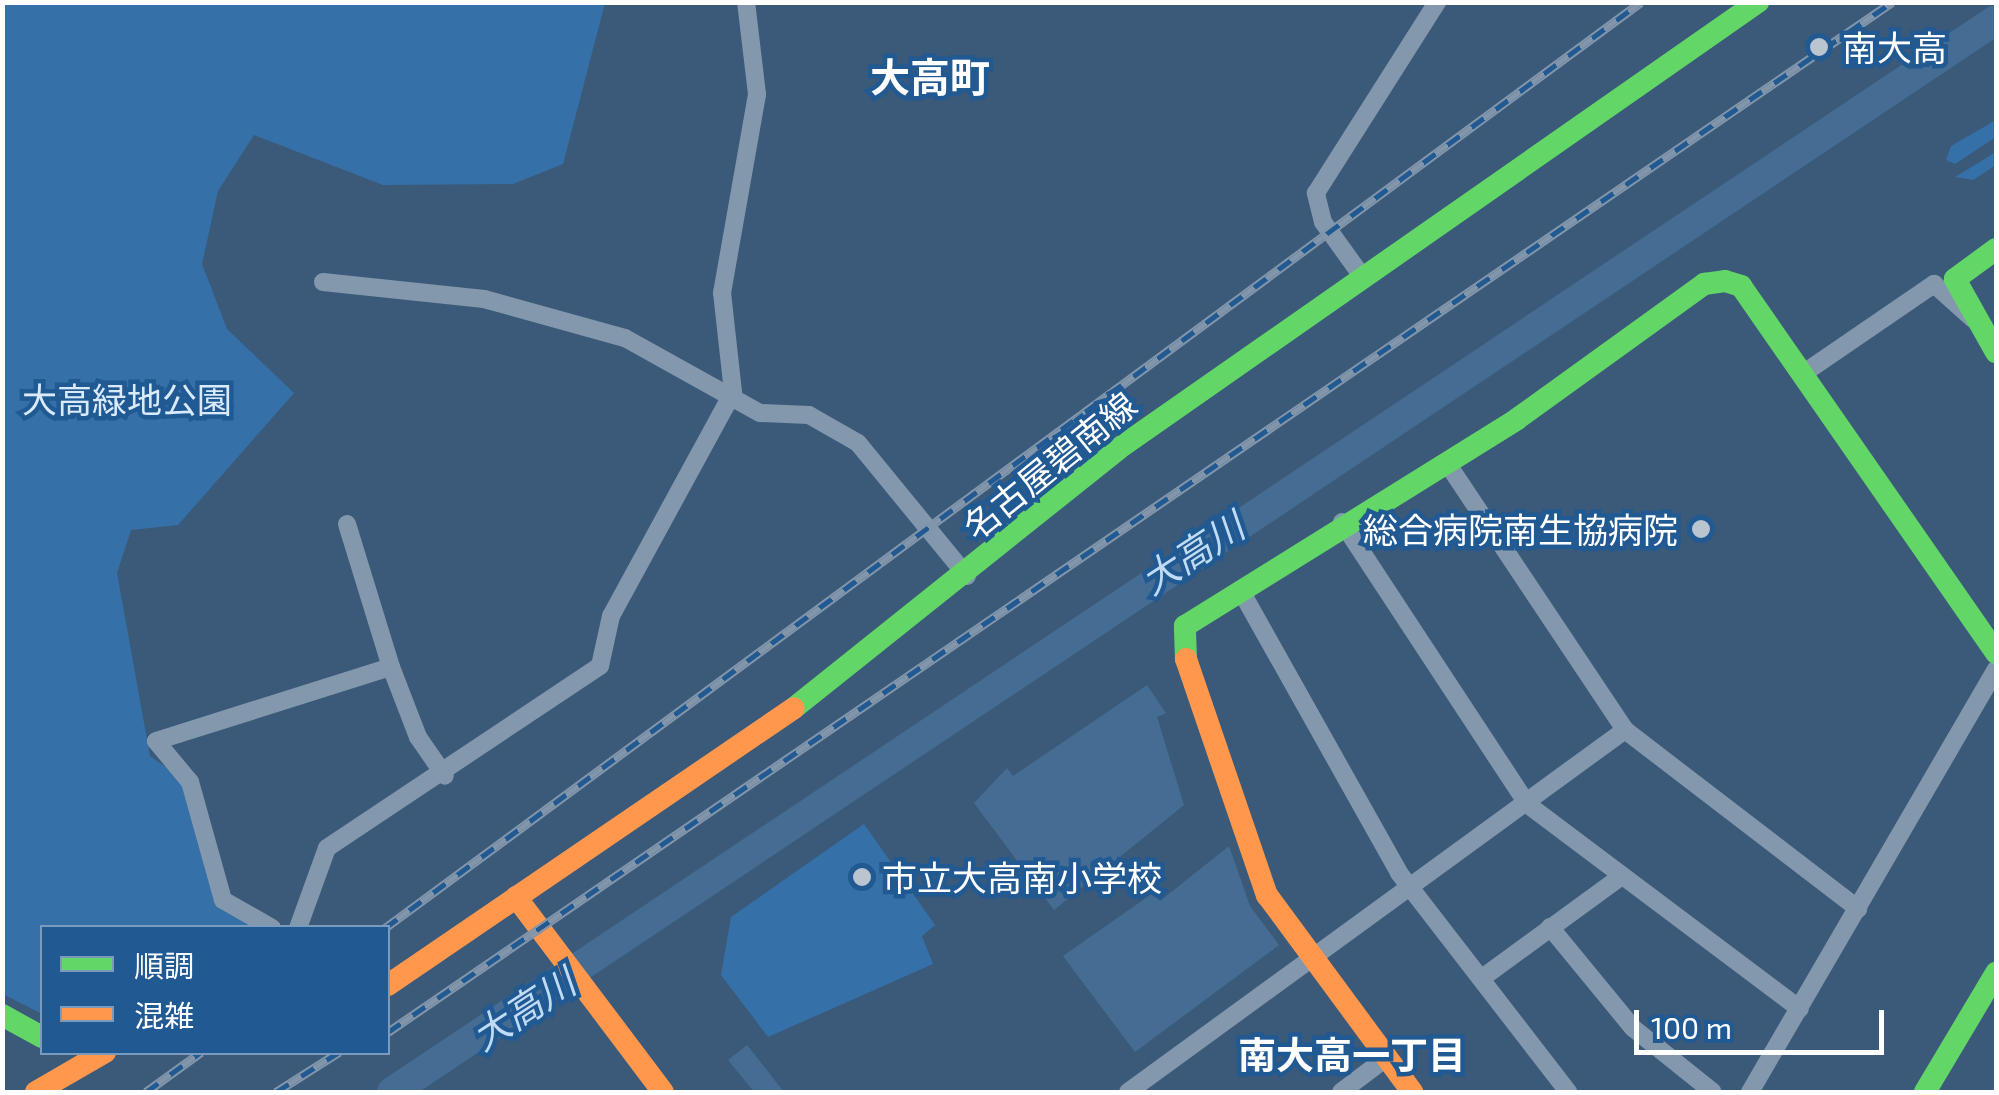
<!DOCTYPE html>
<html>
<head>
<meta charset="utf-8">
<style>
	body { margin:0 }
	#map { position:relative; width:1999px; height:1095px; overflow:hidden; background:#3b5a79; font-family:"Exo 2","Noto Sans JP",sans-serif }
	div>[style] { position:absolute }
	.green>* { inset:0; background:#3570a9 }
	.water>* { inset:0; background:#456c93 }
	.river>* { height:30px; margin:-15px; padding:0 15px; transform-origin:15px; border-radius:15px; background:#456c93 }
	.street>* { height:18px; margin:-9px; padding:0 9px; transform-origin:9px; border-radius:9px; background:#8398ac }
	.fast>* { height:22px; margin:-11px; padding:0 11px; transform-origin:11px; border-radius:11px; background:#63d668 }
	.slow>* { height:22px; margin:-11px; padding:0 11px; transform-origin:11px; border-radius:11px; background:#ff974d }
	.rail>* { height:9px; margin-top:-4.5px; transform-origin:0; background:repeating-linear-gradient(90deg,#215993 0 15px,#8296ab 0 30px); box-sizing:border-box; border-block:2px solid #8296ab }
	.dots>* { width:28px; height:28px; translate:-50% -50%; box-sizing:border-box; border:5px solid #215993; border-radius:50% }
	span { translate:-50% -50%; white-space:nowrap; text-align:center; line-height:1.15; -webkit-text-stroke:9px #215993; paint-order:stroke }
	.poi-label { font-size:35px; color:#fff }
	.left { translate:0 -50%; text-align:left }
	.right { translate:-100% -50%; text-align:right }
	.park-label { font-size:35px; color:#d9eafa }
	.street-label { font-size:35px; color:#fff }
	.water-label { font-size:38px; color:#c0dbf4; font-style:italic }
	.neighbourhood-label { font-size:38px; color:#fff; font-weight:700 }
	.quarter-label { font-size:40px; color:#fff; font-weight:700 }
	.frame { position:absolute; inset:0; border:5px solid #fff; pointer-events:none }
	.legend { position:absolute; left:40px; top:925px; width:350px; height:130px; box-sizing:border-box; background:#215993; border:2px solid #7a9bbe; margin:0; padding:12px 18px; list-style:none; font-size:30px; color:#fff }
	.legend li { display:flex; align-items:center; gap:20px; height:50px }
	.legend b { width:50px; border:2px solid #7a9bbe }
	.scale { position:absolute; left:1634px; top:1010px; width:250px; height:45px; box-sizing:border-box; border:5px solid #fff; border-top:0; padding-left:12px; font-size:30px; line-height:35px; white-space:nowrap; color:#fff; -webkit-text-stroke:8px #215993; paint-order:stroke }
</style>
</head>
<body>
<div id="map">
	<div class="green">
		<i style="clip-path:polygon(3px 3px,605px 3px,563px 164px,513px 184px,383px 185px,254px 135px,218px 191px,202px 264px,227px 329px,294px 393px,178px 525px,131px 530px,117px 573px,150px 756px,183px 779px,206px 868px,259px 927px,42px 928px,42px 1014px,3px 994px)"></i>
		<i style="clip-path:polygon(1996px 120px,1996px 137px,1955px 164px,1946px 160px,1951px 146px)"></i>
		<i style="clip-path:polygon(1996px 152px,1996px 165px,1973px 180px,1955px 177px)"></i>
		<i style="clip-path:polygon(864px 824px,935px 925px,922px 936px,933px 964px,768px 1037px,721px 975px,731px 917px)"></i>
	</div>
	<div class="water">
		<i style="clip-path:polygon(1147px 685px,1166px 713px,1157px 717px,1184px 805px,1054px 910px,974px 803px,1007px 768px,1013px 776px)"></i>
		<i style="clip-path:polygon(1229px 846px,1250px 906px,1279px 945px,1135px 1052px,1063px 956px,1153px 893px,1160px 901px)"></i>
		<i style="clip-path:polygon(747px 1045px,784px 1092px,754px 1092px,728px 1060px)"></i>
	</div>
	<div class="river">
		<i style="left:392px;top:1092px;width:1929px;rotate:-33.76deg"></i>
	</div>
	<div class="street">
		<i style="left:1364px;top:279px;width:70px;rotate:-125.7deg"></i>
		<i style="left:1323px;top:222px;width:30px;rotate:-104deg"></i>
		<i style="left:1316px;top:193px;width:226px;rotate:-57.6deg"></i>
		<i style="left:323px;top:282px;width:162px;rotate:6deg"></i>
		<i style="left:484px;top:299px;width:146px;rotate:15.5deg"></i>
		<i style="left:625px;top:338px;width:154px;rotate:29.1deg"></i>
		<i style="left:760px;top:413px;width:49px;rotate:2.3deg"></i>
		<i style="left:809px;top:415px;width:56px;rotate:29.7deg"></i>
		<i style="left:858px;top:443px;width:172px;rotate:50.7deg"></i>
		<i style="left:1804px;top:373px;width:158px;rotate:-34.4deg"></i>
		<i style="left:1934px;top:284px;width:52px;rotate:41.9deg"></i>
		<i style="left:1447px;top:463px;width:321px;rotate:56.3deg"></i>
		<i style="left:1625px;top:730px;width:294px;rotate:37.5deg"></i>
		<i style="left:1342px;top:522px;width:337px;rotate:56.7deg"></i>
		<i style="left:1527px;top:804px;width:341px;rotate:36.9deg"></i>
		<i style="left:347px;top:524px;width:150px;rotate:72.9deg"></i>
		<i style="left:1241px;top:591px;width:323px;rotate:60.7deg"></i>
		<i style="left:1399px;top:873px;width:277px;rotate:52.3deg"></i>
		<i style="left:1550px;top:927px;width:131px;rotate:50.6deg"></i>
		<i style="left:1633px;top:1028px;width:102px;rotate:38.7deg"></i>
		<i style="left:272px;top:928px;width:56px;rotate:-150.3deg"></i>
		<i style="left:223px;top:900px;width:123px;rotate:-105.6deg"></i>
		<i style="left:190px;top:782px;width:53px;rotate:-129.7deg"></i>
		<i style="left:156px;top:741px;width:246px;rotate:-17.5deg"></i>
		<i style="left:391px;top:667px;width:75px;rotate:68.9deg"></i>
		<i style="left:418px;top:737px;width:47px;rotate:55.3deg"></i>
		<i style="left:298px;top:928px;width:85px;rotate:-70.1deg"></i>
		<i style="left:327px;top:848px;width:328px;rotate:-33.7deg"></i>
		<i style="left:600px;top:666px;width:51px;rotate:-77.6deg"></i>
		<i style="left:611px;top:616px;width:255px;rotate:-61.4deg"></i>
		<i style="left:733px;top:392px;width:100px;rotate:-96.3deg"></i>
		<i style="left:722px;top:293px;width:202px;rotate:-80deg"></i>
		<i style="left:757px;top:94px;width:93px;rotate:-96.8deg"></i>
		<i style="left:1482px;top:978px;width:173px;rotate:-36.1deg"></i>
		<i style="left:1128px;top:1092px;width:615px;rotate:-36.07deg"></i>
		<i style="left:1341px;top:1092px;width:56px;rotate:-37.1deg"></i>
		<i style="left:1750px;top:1092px;width:489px;rotate:-59.8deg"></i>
	</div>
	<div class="fast">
		<i style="left:1996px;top:249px;width:51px;rotate:143.8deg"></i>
		<i style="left:1955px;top:279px;width:84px;rotate:60.7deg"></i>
		<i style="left:1186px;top:659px;width:33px;rotate:-92deg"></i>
		<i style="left:1185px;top:626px;width:391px;rotate:-31.9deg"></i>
		<i style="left:1517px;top:419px;width:231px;rotate:-35.8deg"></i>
		<i style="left:1704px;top:284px;width:21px;rotate:-8deg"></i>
		<i style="left:1725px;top:281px;width:17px;rotate:17deg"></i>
		<i style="left:1741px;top:286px;width:447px;rotate:55.2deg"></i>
		<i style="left:794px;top:708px;width:415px;rotate:-38.6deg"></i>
		<i style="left:1118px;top:449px;width:781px;rotate:-34.93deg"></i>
		<i style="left:2px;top:1015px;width:46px;rotate:28.8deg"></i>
		<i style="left:1925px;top:1092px;width:139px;rotate:-59.2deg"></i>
	</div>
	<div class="slow">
		<i style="left:1186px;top:659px;width:250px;rotate:71.1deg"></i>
		<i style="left:1267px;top:895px;width:245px;rotate:53.6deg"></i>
		<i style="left:516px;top:897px;width:244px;rotate:53deg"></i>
		<i style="left:388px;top:985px;width:491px;rotate:-34.3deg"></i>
		<i style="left:36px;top:1092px;width:80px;rotate:-30.1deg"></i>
	</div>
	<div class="rail">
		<i style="left:385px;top:928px;width:1560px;rotate:-36.4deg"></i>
		<i style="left:388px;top:1032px;width:1823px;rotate:-34.4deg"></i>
		<i style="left:146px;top:1092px;width:68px;rotate:-36deg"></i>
		<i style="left:276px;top:1092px;width:75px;rotate:-32.4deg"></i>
	</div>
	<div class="dots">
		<i style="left:1819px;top:47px;background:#bac5d0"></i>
		<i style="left:1701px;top:529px;background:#bac5d0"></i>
		<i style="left:862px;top:877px;background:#bac5d0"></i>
	</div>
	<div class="poi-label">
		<span class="left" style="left:1842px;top:47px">南大高</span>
		<span class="right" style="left:1678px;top:529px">総合病院南生協病院</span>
		<span class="left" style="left:882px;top:877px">市立大高南小学校</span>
	</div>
	<div class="park-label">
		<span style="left:127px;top:399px">大高緑地公園</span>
	</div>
	<div class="street-label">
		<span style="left:1049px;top:465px;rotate:-39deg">名古屋碧南線</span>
	</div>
	<div class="water-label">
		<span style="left:1192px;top:553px;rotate:-33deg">大高川</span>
		<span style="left:523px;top:1009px;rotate:-33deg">大高川</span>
	</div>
	<div class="neighbourhood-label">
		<span style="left:1352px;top:1055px">南大高一丁目</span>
	</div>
	<div class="quarter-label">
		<span style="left:930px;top:76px">大高町</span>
	</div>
	<div class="frame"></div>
	<ul class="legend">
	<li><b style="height:12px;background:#63d668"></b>順調</li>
	<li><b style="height:12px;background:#ff974d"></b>混雑</li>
	</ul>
	<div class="scale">100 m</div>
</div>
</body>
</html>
